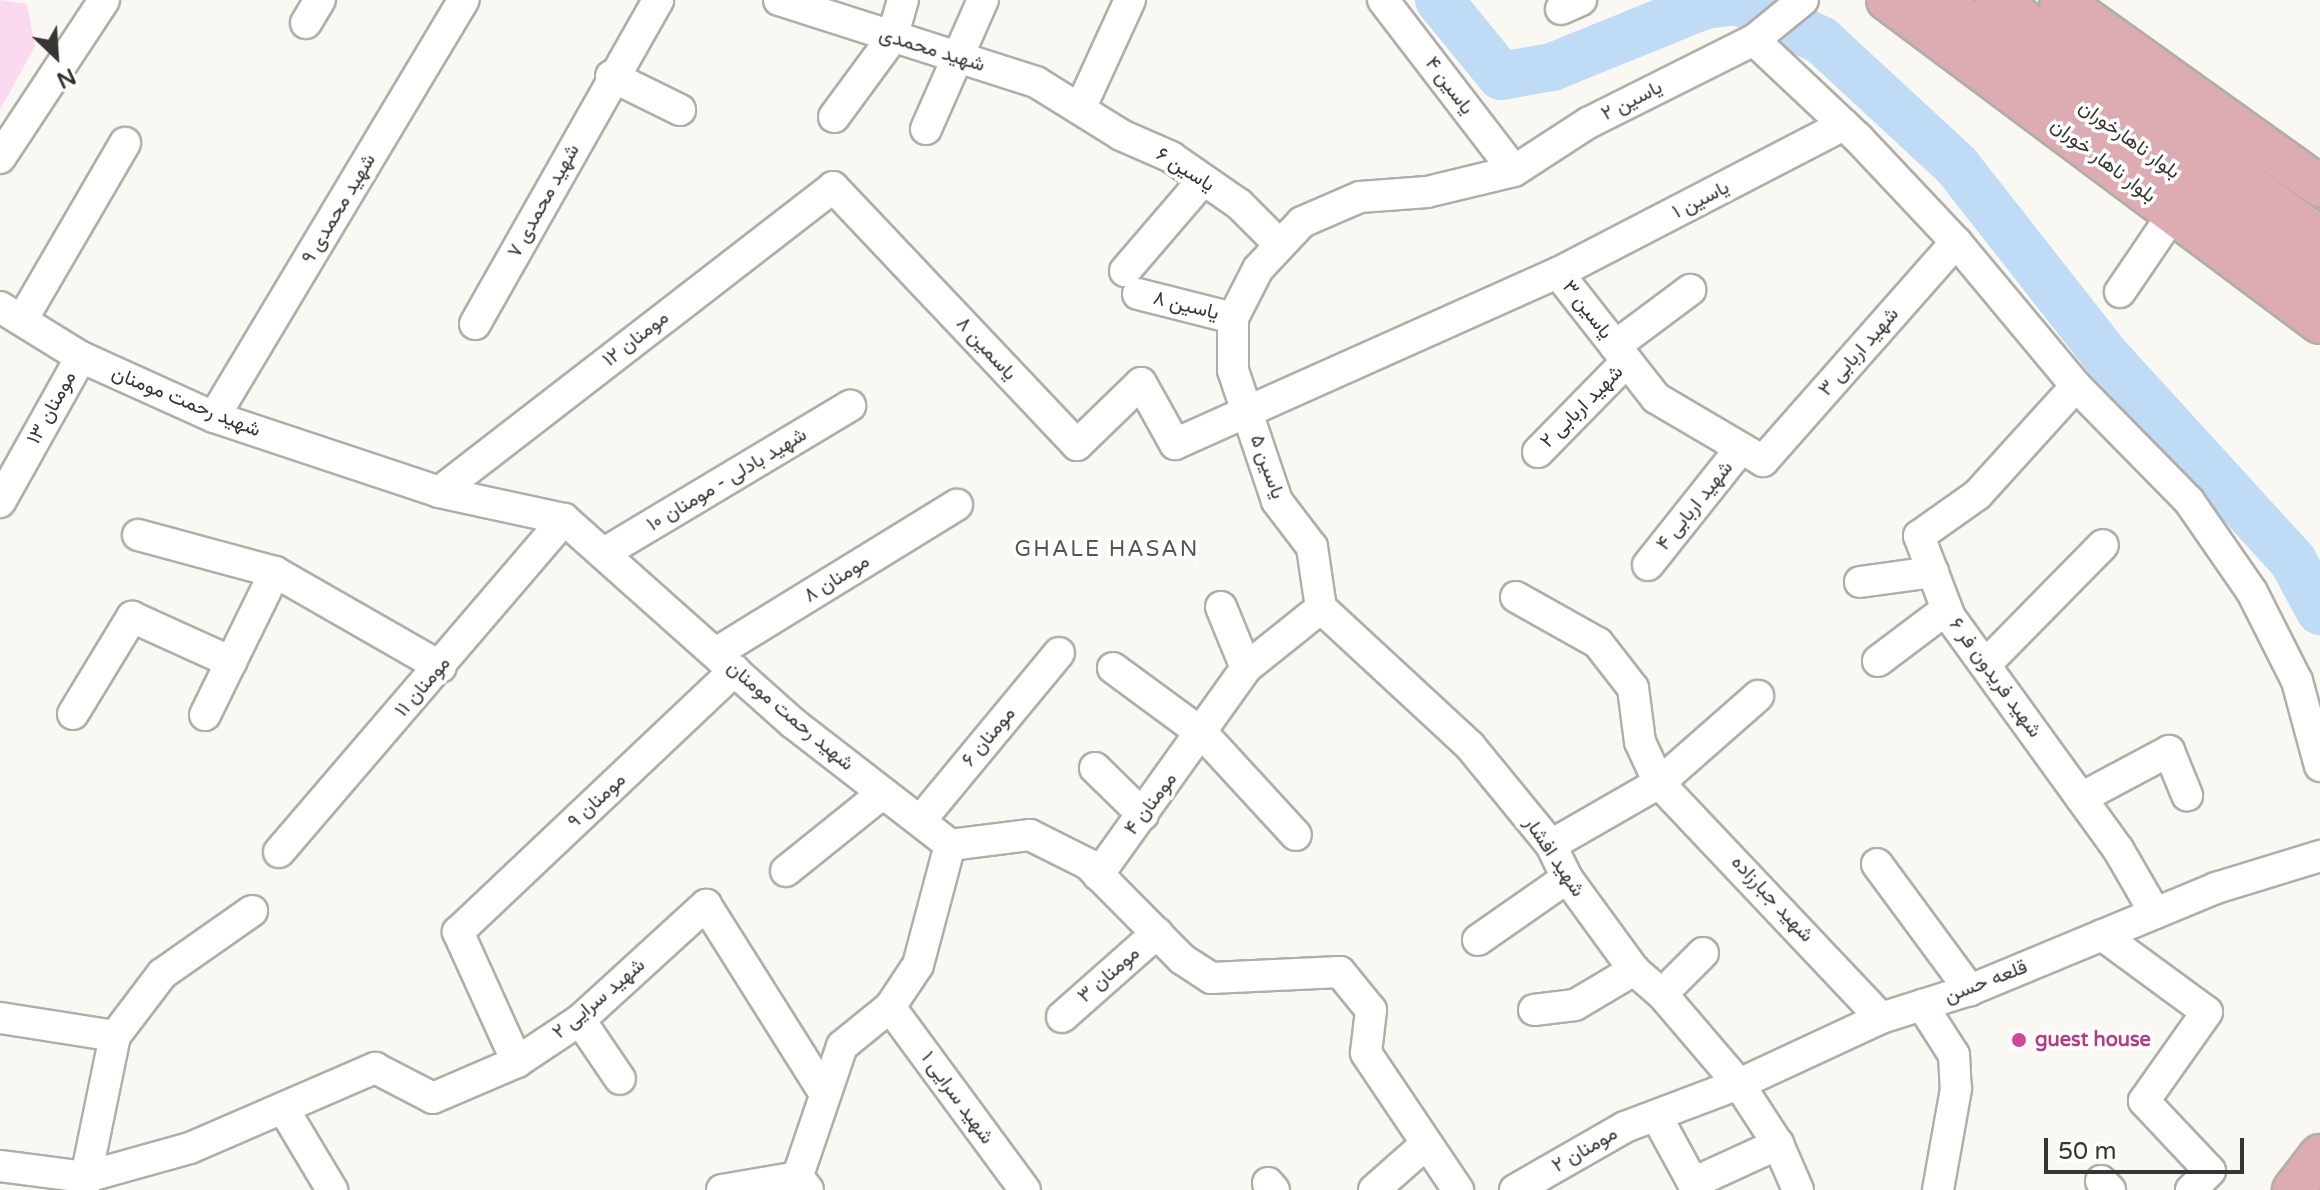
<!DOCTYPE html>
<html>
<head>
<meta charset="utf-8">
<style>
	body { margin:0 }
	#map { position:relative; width:2320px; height:1190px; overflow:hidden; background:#faf8f3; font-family:"Varela Round",Vazirmatn,sans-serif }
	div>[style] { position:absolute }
	.river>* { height:48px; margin:-24px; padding:0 24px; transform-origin:24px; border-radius:24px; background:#bfdbf6 }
	.building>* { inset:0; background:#fbd9ef }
	.roads { filter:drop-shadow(2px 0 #afaea8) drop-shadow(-2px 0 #afaea8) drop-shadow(0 2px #afaea8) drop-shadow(0 -2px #afaea8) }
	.minor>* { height:30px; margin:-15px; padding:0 15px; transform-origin:15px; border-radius:15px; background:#fff }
	.major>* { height:40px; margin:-20px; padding:0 20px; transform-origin:20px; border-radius:20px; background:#ddacb3 }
	.dots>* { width:22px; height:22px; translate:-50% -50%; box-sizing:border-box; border:4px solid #fff; border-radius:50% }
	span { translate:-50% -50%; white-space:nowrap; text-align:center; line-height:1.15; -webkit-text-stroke:7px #fff; paint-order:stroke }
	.street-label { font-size:20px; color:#363533 }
	.hotel-label { font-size:20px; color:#b23c85; font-weight:700 }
	.left { translate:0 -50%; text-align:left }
	.neighbourhood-label { font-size:22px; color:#565551; letter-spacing:2px }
	.north { position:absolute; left:16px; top:16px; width:80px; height:80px; -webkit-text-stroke:6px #fff; paint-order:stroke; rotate:155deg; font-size:22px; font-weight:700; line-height:32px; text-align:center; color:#363533 }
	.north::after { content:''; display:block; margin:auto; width:28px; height:36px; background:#363533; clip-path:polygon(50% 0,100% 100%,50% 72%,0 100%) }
	.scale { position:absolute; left:2044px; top:1138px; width:200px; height:36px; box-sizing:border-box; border:4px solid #363533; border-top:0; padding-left:10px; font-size:24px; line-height:28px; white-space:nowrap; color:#363533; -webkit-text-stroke:6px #fff; paint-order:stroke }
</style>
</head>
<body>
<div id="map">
	<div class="river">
		<i style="left:1439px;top:0;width:98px;rotate:50.8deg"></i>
		<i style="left:1501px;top:76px;width:52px;rotate:-10deg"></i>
		<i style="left:1552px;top:67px;width:165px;rotate:-22.1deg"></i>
		<i style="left:1705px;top:5px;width:33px;rotate:-7deg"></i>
		<i style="left:1738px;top:1px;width:92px;rotate:25.2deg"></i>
		<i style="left:1821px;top:40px;width:185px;rotate:42.8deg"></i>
		<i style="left:1957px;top:166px;width:240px;rotate:51.9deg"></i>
		<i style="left:2105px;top:355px;width:279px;rotate:47.6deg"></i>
		<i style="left:2293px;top:561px;width:57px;rotate:61.6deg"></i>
	</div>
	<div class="building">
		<i style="clip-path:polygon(0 0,27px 4px,35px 46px,0 110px)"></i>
	</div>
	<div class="roads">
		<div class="minor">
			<i style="left:779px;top:0;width:270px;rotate:17.7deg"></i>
			<i style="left:1036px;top:82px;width:100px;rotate:31.9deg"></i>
			<i style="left:1121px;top:135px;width:55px;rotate:23.7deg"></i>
			<i style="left:1171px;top:157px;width:83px;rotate:34.7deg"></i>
			<i style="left:1239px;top:204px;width:58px;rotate:45deg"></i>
			<i style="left:1383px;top:0;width:215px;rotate:52.5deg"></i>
			<i style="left:1561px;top:9px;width:22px;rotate:-24deg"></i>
			<i style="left:306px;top:23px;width:27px;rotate:-59deg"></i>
			<i style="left:1754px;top:40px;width:143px;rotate:43.3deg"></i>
			<i style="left:1858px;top:138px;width:143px;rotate:46.7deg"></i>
			<i style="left:1956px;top:242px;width:187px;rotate:50.2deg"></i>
			<i style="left:2076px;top:386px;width:161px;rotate:45.5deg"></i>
			<i style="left:2189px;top:501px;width:111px;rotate:55.3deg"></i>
			<i style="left:2252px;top:592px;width:100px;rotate:63.2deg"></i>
			<i style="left:2297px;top:681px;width:88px;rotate:74.9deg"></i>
			<i style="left:611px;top:76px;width:77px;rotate:26.2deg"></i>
			<i style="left:1080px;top:109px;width:120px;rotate:-65.4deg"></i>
			<i style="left:834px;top:117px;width:98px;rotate:-53.7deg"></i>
			<i style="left:892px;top:38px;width:40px;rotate:-74deg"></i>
			<i style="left:926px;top:129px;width:141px;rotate:-66.2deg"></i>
			<i style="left:0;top:158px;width:189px;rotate:-56.6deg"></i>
			<i style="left:1125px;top:271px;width:120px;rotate:-49.4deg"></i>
			<i style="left:1558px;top:273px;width:159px;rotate:51.9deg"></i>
			<i style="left:1656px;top:398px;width:124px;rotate:30.5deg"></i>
			<i style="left:1763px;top:461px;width:292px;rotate:-48.6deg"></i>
			<i style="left:2120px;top:292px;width:94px;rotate:-55.8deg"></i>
			<i style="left:1138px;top:294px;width:98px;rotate:14.2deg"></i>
			<i style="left:0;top:307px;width:95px;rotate:31.7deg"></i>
			<i style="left:81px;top:357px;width:146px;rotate:24.3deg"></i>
			<i style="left:214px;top:417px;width:237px;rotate:18.4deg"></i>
			<i style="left:439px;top:492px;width:128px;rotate:12.2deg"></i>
			<i style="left:564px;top:519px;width:307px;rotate:41.7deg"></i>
			<i style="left:793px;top:723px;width:199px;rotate:37.8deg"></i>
			<i style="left:950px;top:845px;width:81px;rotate:-7.1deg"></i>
			<i style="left:1030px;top:835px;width:65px;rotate:26.6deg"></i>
			<i style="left:1088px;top:864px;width:134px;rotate:45.3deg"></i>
			<i style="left:1182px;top:959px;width:35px;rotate:33deg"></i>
			<i style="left:1211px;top:978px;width:129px;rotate:-2.7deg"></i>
			<i style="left:1340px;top:972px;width:49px;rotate:50.8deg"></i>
			<i style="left:1371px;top:1010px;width:43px;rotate:96.6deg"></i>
			<i style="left:1366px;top:1053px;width:165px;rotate:56.1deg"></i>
			<i style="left:22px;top:320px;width:205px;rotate:-59.8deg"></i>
			<i style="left:475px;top:324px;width:372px;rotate:-60.5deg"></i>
			<i style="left:1615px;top:346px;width:94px;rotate:-36.7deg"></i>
			<i style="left:2076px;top:386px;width:147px;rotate:132.2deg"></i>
			<i style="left:1977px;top:495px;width:71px;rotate:144.7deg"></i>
			<i style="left:1919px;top:536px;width:87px;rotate:69.1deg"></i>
			<i style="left:1950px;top:617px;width:286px;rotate:54.1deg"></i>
			<i style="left:2118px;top:849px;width:74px;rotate:60deg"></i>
			<i style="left:214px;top:417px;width:486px;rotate:-59.1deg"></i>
			<i style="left:1538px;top:452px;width:127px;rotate:-45.6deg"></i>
			<i style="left:439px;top:492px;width:498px;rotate:-37.7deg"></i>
			<i style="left:833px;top:187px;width:355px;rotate:46.6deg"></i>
			<i style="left:1077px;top:445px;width:89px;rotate:-44.1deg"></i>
			<i style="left:1141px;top:383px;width:70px;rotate:60.9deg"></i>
			<i style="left:1175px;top:444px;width:419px;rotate:-24.1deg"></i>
			<i style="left:1558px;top:273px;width:322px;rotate:-27.4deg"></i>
			<i style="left:0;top:502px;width:166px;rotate:-60.8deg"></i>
			<i style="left:138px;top:535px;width:142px;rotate:15.1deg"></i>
			<i style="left:275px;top:572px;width:191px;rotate:29.8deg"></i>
			<i style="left:604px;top:553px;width:287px;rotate:-30.9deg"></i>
			<i style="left:1648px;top:565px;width:149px;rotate:-51.5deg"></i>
			<i style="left:1860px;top:582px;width:74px;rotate:-7.8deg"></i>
			<i style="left:1516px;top:597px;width:94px;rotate:29.3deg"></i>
			<i style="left:1598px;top:643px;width:57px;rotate:52.1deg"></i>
			<i style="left:1633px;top:688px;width:54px;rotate:82.6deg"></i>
			<i style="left:1640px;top:742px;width:45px;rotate:65.1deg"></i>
			<i style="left:1659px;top:783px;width:323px;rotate:46.6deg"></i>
			<i style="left:1221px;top:607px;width:66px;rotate:67.7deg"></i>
			<i style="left:1321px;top:608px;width:62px;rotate:-98.4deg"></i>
			<i style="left:1312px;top:547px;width:58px;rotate:-127.3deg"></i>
			<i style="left:1277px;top:501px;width:138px;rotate:-108.6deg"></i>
			<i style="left:1233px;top:370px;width:52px;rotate:-90deg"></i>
			<i style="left:1233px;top:318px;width:55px;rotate:-63deg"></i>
			<i style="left:1258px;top:269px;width:64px;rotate:-46.9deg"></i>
			<i style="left:1302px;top:222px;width:63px;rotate:-23.3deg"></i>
			<i style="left:1360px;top:197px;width:67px;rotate:-4.3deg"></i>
			<i style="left:1427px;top:192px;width:89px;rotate:-13.6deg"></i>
			<i style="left:1514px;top:171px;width:88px;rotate:-33deg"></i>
			<i style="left:1588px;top:123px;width:186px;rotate:-26.6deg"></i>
			<i style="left:1754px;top:40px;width:63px;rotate:-39.2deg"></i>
			<i style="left:1321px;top:608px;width:203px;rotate:42.8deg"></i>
			<i style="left:1470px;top:746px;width:128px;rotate:50.7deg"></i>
			<i style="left:1551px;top:845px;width:37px;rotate:64deg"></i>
			<i style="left:1567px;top:878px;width:114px;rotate:53.9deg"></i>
			<i style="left:1634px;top:970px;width:37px;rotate:41deg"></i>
			<i style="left:1662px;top:994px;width:118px;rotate:49.5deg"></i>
			<i style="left:1739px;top:1084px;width:72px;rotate:57deg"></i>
			<i style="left:1778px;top:1144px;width:50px;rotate:66.5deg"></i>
			<i style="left:716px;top:653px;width:283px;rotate:-31.6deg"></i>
			<i style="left:1878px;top:661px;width:86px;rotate:-37deg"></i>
			<i style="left:1985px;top:665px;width:168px;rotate:-45.5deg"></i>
			<i style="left:1113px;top:668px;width:112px;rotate:36.3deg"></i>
			<i style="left:1203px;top:734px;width:137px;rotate:47.4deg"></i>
			<i style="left:73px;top:714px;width:114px;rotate:-58.7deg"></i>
			<i style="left:132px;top:617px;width:109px;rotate:24.4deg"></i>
			<i style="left:205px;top:715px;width:159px;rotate:-63.9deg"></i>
			<i style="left:1095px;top:768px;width:67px;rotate:44.4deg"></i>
			<i style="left:2081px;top:798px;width:100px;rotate:-28.1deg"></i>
			<i style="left:2169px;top:751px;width:48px;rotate:67.8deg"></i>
			<i style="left:920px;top:821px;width:218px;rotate:-50.4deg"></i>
			<i style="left:1551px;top:845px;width:125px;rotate:-29.9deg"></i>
			<i style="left:1659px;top:783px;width:132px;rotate:-41.3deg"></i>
			<i style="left:279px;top:852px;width:438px;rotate:-49.4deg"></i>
			<i style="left:1877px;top:864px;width:157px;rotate:53.6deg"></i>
			<i style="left:786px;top:871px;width:124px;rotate:-38.8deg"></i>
			<i style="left:1098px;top:875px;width:254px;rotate:-54.4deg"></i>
			<i style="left:1246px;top:668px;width:96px;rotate:-38.7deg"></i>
			<i style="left:2102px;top:935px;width:130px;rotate:36.3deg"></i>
			<i style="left:2207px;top:1012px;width:109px;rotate:125.3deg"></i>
			<i style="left:2144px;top:1101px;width:96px;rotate:46.7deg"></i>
			<i style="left:2210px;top:1171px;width:27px;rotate:135deg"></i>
			<i style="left:1478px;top:940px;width:108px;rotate:-34.9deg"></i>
			<i style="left:1662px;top:994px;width:58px;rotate:-45deg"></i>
			<i style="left:1922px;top:1005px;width:59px;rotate:57.4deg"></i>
			<i style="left:1954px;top:1055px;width:34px;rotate:87deg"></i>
			<i style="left:1956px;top:1089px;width:103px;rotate:100.1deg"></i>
			<i style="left:890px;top:1007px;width:227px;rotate:53.6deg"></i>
			<i style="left:1534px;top:1010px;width:41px;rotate:-7deg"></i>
			<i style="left:1575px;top:1005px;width:69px;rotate:-30.7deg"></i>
			<i style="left:1062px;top:1017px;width:127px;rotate:-41.5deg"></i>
			<i style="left:0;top:1018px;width:116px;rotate:8.9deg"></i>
			<i style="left:580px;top:1020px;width:71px;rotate:55.9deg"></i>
			<i style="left:517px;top:1062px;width:143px;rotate:-114.4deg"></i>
			<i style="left:458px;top:932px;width:381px;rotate:-43.4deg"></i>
			<i style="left:283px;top:1108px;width:96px;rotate:59.1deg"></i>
			<i style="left:1657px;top:1117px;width:75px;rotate:61.4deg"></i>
			<i style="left:1693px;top:1183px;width:94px;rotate:-24.6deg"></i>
			<i style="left:0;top:1166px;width:87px;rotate:7.3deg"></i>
			<i style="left:86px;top:1177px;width:144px;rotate:-78.4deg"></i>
			<i style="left:115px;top:1036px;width:78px;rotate:-52.8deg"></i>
			<i style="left:162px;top:974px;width:110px;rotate:-35deg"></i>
			<i style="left:2101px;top:1181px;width:13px;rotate:45deg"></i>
			<i style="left:1268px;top:1183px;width:9px;rotate:49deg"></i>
			<i style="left:83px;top:1190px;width:13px;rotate:-77deg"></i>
			<i style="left:86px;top:1177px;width:108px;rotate:-15.6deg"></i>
			<i style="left:190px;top:1148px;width:202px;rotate:-23.4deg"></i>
			<i style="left:375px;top:1068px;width:65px;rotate:27.3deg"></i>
			<i style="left:433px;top:1098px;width:91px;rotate:-23.2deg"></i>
			<i style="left:517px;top:1062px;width:76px;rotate:-33.7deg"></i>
			<i style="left:580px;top:1020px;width:171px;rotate:-42.4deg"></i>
			<i style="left:706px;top:905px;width:223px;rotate:57.8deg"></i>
			<i style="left:722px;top:1190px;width:77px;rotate:-9.7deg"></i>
			<i style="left:798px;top:1177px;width:16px;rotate:52deg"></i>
			<i style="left:793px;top:1190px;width:152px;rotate:-71.2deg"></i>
			<i style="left:842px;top:1046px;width:62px;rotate:-39.1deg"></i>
			<i style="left:890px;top:1007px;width:50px;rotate:-56.3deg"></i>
			<i style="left:918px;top:965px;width:124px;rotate:-75.1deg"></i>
			<i style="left:1374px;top:1190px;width:68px;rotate:-41.4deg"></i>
			<i style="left:1515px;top:1190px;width:127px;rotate:-29.8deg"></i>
			<i style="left:1625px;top:1127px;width:122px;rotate:-20.7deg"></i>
			<i style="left:1739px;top:1084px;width:157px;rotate:-24.9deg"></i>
			<i style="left:1881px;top:1018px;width:93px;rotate:-17.5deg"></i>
			<i style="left:1970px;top:990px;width:266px;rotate:-22.5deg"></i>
			<i style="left:2216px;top:888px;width:109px;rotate:-17.1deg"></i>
		</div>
		<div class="major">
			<i style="left:1887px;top:0;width:540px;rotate:36.72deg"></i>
			<i style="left:1939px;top:0;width:473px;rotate:36.3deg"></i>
			<i style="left:1996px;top:0;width:401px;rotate:36.2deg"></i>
			<i style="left:2060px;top:0;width:320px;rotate:35.6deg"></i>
			<i style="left:2293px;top:1190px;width:44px;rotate:-52.4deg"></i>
		</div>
	</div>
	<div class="dots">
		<i style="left:2019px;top:1040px;background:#d1479c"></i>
	</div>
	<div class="street-label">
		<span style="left:932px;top:50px;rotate:17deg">شهید محمدی</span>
		<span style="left:1449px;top:86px;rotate:53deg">یاسین ۴</span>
		<span style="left:1632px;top:101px;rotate:-27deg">یاسین ۲</span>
		<span style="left:2129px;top:140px;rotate:36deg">بلوار ناهارخوران</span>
		<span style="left:2103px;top:161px;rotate:37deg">بلوار ناهار خوران</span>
		<span style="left:1185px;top:170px;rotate:32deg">یاسین ۶</span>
		<span style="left:1701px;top:200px;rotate:-27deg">یاسین ۱</span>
		<span style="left:544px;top:201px;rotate:-61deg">شهید محمدی ۷</span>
		<span style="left:339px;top:209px;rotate:-59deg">۹ شهید محمدی</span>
		<span style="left:1186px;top:306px;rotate:14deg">یاسین ۸</span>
		<span style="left:1587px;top:310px;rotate:52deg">یاسین ۳</span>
		<span style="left:636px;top:339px;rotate:-38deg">مومنان ۱۲</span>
		<span style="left:986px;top:349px;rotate:47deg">یاسمین ۸</span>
		<span style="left:1859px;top:352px;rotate:-49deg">شهید اربابی ۳</span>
		<span style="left:186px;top:402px;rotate:22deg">شهید رحمت مومنان</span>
		<span style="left:1582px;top:407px;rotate:-45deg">شهید اربابی ۲</span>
		<span style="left:52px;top:408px;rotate:-61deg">مومنان ۱۳</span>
		<span style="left:1267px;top:467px;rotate:70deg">یاسین ۵</span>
		<span style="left:727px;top:480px;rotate:-31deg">شهید بادلی - مومنان ۱۰</span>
		<span style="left:1695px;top:506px;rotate:-51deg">شهید اربابی ۴</span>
		<span style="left:837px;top:579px;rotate:-32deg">مومنان ۸</span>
		<span style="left:1995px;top:678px;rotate:54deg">شهید فریدون فر ۶</span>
		<span style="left:423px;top:687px;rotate:-49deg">مومنان ۱۱</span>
		<span style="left:790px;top:716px;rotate:40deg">شهید رحمت مومنان</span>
		<span style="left:989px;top:737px;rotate:-50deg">مومنان ۶</span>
		<span style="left:597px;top:801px;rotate:-43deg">مومنان ۹</span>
		<span style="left:1151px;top:804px;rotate:-53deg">۴ مومنان</span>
		<span style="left:1554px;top:857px;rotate:56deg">شهید افشار</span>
		<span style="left:1772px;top:899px;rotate:47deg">شهید جبارزاده</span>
		<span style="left:1109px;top:975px;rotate:-41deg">مومنان ۳</span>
		<span style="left:1986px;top:982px;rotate:-21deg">قلعه حسن</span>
		<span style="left:599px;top:999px;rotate:-40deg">شهید سرایی ۲</span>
		<span style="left:957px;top:1098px;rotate:54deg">شهید سرایی ۱</span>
		<span style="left:1585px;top:1150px;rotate:-30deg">۲ مومنان</span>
	</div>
	<div class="hotel-label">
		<span class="left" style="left:2035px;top:1040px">guest house</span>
	</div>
	<div class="neighbourhood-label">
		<span style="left:1107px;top:550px">GHALE HASAN</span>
	</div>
	<div class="north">N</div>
	<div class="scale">50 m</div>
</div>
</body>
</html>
